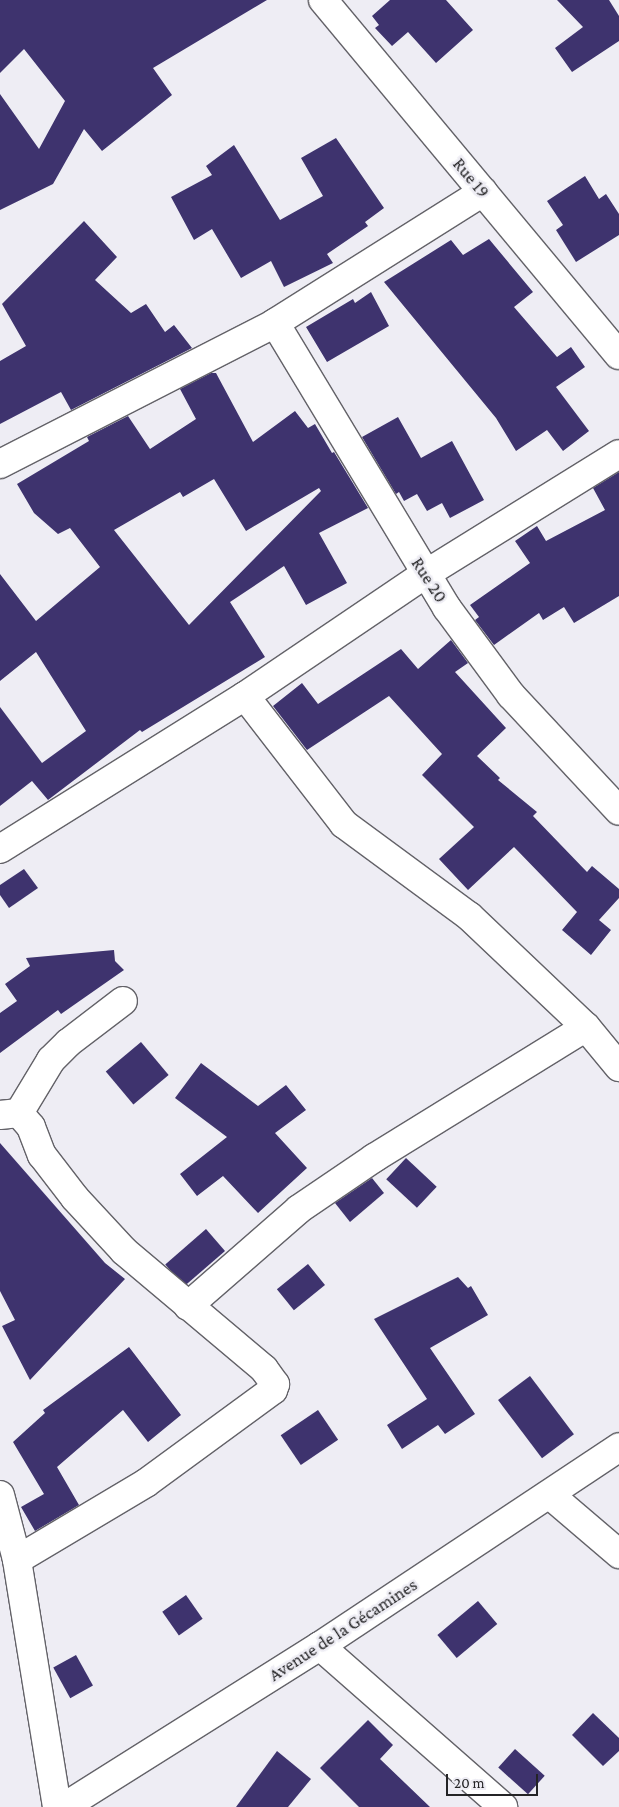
<!DOCTYPE html>
<html>
<head>
<meta charset="utf-8">
<style>
	body { margin:0 }
	#map { position:relative; width:619px; height:1807px; overflow:hidden; background:#eeedf4; font-family:"Crimson Pro",serif }
	div>[style] { position:absolute }
	.building>* { inset:0; background:#3e336e; transform-origin:0 0 }
	.roads { filter:drop-shadow(1px 0 #636268) drop-shadow(-1px 0 #636268) drop-shadow(0 1px #636268) drop-shadow(0 -1px #636268) }
	.street>* { height:28px; margin:-14px; padding:0 14px; transform-origin:14px; border-radius:14px; background:#fff }
	span { translate:-50% -50%; white-space:nowrap; text-align:center; line-height:1.15; -webkit-text-stroke:5px #eeedf4; paint-order:stroke }
	.street-label { font-size:18px; color:#242426 }
	.scale { position:absolute; left:446px; top:1774px; width:92px; height:22px; box-sizing:border-box; border:2px solid #242426; border-top:0; padding-left:6px; font-size:15px; line-height:18px; white-space:nowrap; color:#242426; -webkit-text-stroke:4px #eeedf4; paint-order:stroke }
</style>
</head>
<body>
<div id="map">
	<div class="building">
		<i style="clip-path:polygon(0 0,267px 0,153px 68px,172px 95px,102px 151px,84px 129px,53px 184px,0 210px,0 94px,39px 149px,65px 101px,24px 49px,0 73px)"></i>
		<i style="clip-path:polygon(390px 0,446px 0,473px 30px,436px 63px,408px 32px,392px 46px,375px 28px,379px 25px,372px 16px)"></i>
		<i style="clip-path:polygon(557px 0,609px 0,619px 16px,619px 41px,572px 72px,555px 48px,583px 27px)"></i>
		<i style="clip-path:polygon(336px 138px,384px 208px,365px 222px,368px 226px,327px 254px,333px 263px,284px 287px,271px 261px,241px 278px,212px 229px,194px 240px,171px 197px,212px 175px,206px 166px,234px 145px,280px 220px,323px 196px,301px 158px)"></i>
		<i style="clip-path:polygon(585px 176px,599px 199px,606px 194px,619px 214px,619px 235px,576px 262px,556px 230px,563px 225px,547px 201px)"></i>
		<i style="clip-path:polygon(84px 221px,117px 257px,95px 280px,131px 313px,146px 304px,165px 332px,174px 325px,192px 348px,71px 410px,61px 392px,0 424px,0 361px,26px 346px,2px 304px)"></i>
		<i style="clip-path:polygon(489px 239px,533px 292px,514px 307px,557px 357px,571px 347px,585px 367px,556px 387px,589px 431px,563px 451px,547px 430px,516px 451px,496px 418px,384px 282px,451px 240px,463px 255px)"></i>
		<i style="clip-path:polygon(371px 292px,389px 326px,327px 362px,306px 327px,353px 299px,355px 303px)"></i>
		<i style="clip-path:polygon(evenodd,211px 373px,216px 373px,253px 442px,295px 411px,308px 428px,315px 424px,332px 453px,334px 452px,368px 508px,319px 533px,347px 583px,306px 605px,284px 566px,230px 602px,265px 657px,142px 732px,140px 730px,48px 800px,32px 781px,0 806px,0 707px,42px 763px,86px 731px,36px 652px,0 681px,0 574px,36px 621px,100px 567px,70px 528px,58px 534px,34px 513px,17px 484px,89px 441px,87px 437px,128px 416px,150px 449px,196px 419px,180px 389px,211px 373px,214px 479px,246px 531px,319px 488px,321px 491px,189px 625px,114px 530px,180px 492px,183px 497px,214px 479px)"></i>
		<i style="clip-path:polygon(398px 417px,421px 458px,452px 441px,484px 500px,450px 518px,442px 503px,427px 511px,417px 494px,404px 501px,399px 492px,396px 494px,362px 437px)"></i>
		<i style="clip-path:polygon(619px 472px,619px 596px,574px 623px,564px 607px,543px 620px,539px 613px,494px 645px,475px 620px,479px 617px,470px 605px,530px 563px,515px 541px,537px 526px,546px 541px,605px 510px,593px 488px)"></i>
		<i style="clip-path:polygon(451px 640px,468px 663px,455px 672px,506px 728px,477px 756px,500px 778px,498px 780px,537px 812px,533px 816px,587px 872px,592px 866px,619px 889px,619px 898px,599px 920px,611px 930px,591px 955px,562px 930px,577px 912px,514px 847px,468px 890px,439px 859px,474px 827px,422px 775px,442px 754px,389px 696px,307px 750px,273px 706px,302px 683px,318px 704px,401px 649px,418px 669px)"></i>
		<i style="clip-path:polygon(24px 869px,38px 888px,9px 908px,0 895px,0 885px)"></i>
		<i style="clip-path:polygon(114px 950px,115px 961px,124px 970px,61px 1014px,58px 1010px,0 1053px,0 1013px,17px 1001px,5px 984px,30px 966px,26px 958px)"></i>
		<i style="left:141px;top:1042px;width:43px;height:46px;rotate:50deg"></i>
		<i style="clip-path:polygon(201px 1063px,258px 1106px,286px 1085px,306px 1110px,275px 1133px,307px 1168px,258px 1213px,223px 1176px,197px 1196px,180px 1174px,227px 1137px,175px 1098px)"></i>
		<i style="clip-path:polygon(0 1143px,105px 1263px,125px 1279px,30px 1380px,2px 1326px,15px 1320px,0 1291px)"></i>
		<i style="left:406px;top:1158px;width:42px;height:29px;rotate:43deg"></i>
		<i style="clip-path:polygon(372px 1178px,384px 1193px,350px 1222px,335px 1203px)"></i>
		<i style="left:206px;top:1229px;width:29px;height:54px;rotate:49deg"></i>
		<i style="left:308px;top:1264px;width:27px;height:40px;rotate:51deg"></i>
		<i style="clip-path:polygon(458px 1277px,468px 1288px,471px 1286px,488px 1315px,430px 1348px,475px 1414px,445px 1434px,438px 1425px,402px 1449px,387px 1425px,427px 1399px,374px 1319px)"></i>
		<i style="clip-path:polygon(129px 1347px,181px 1415px,148px 1442px,123px 1410px,57px 1467px,79px 1505px,35px 1531px,21px 1507px,44px 1494px,13px 1442px,45px 1413px,43px 1410px)"></i>
		<i style="left:530px;top:1376px;width:73px;height:40px;rotate:53deg"></i>
		<i style="left:318px;top:1410px;width:36px;height:45px;rotate:56deg"></i>
		<i style="left:186px;top:1595px;width:29px;height:29px;rotate:55deg"></i>
		<i style="left:478px;top:1601px;width:30px;height:53px;rotate:50deg"></i>
		<i style="left:76px;top:1655px;width:35px;height:26px;rotate:61deg"></i>
		<i style="clip-path:polygon(593px 1713px,619px 1738px,619px 1751px,603px 1766px,572px 1735px)"></i>
		<i style="clip-path:polygon(368px 1720px,393px 1745px,380px 1759px,430px 1807px,359px 1807px,320px 1768px)"></i>
		<i style="left:515px;top:1749px;width:40px;height:25px;rotate:42deg"></i>
		<i style="clip-path:polygon(277px 1751px,311px 1779px,288px 1807px,236px 1807px)"></i>
	</div>
	<div class="roads">
		<div class="street">
			<i style="left:323px;top:0;width:462px;rotate:50.2deg"></i>
			<i style="left:275px;top:323px;width:333px;rotate:58.9deg"></i>
			<i style="left:447px;top:608px;width:108px;rotate:53.7deg"></i>
			<i style="left:511px;top:695px;width:158px;rotate:47deg"></i>
			<i style="left:0;top:464px;width:309px;rotate:-27.1deg"></i>
			<i style="left:275px;top:323px;width:246px;rotate:-32.2deg"></i>
			<i style="left:245px;top:696px;width:162px;rotate:52.3deg"></i>
			<i style="left:344px;top:824px;width:155px;rotate:36.4deg"></i>
			<i style="left:469px;top:916px;width:161px;rotate:43.5deg"></i>
			<i style="left:586px;top:1027px;width:52px;rotate:50.5deg"></i>
			<i style="left:0;top:849px;width:289px;rotate:-32deg"></i>
			<i style="left:245px;top:696px;width:216px;rotate:-34.1deg"></i>
			<i style="left:424px;top:575px;width:229px;rotate:-31.8deg"></i>
			<i style="left:19px;top:1113px;width:62px;rotate:-58.9deg"></i>
			<i style="left:51px;top:1060px;width:24px;rotate:-45deg"></i>
			<i style="left:68px;top:1043px;width:69px;rotate:-37.4deg"></i>
			<i style="left:0;top:1115px;width:19px;rotate:-6deg"></i>
			<i style="left:19px;top:1113px;width:18px;rotate:49deg"></i>
			<i style="left:31px;top:1127px;width:30px;rotate:69deg"></i>
			<i style="left:42px;top:1155px;width:54px;rotate:52.5deg"></i>
			<i style="left:75px;top:1198px;width:72px;rotate:47.2deg"></i>
			<i style="left:124px;top:1251px;width:183px;rotate:40.1deg"></i>
			<i style="left:264px;top:1369px;width:19px;rotate:54deg"></i>
			<i style="left:275px;top:1384px;width:6px;rotate:108deg"></i>
			<i style="left:273px;top:1390px;width:157px;rotate:143.8deg"></i>
			<i style="left:146px;top:1483px;width:150px;rotate:149.2deg"></i>
			<i style="left:188px;top:1306px;width:147px;rotate:-41.1deg"></i>
			<i style="left:299px;top:1209px;width:91px;rotate:-34.2deg"></i>
			<i style="left:374px;top:1158px;width:249px;rotate:-31.7deg"></i>
			<i style="left:0;top:1495px;width:67px;rotate:75.3deg"></i>
			<i style="left:17px;top:1560px;width:250px;rotate:80.8deg"></i>
			<i style="left:550px;top:1495px;width:91px;rotate:40.5deg"></i>
			<i style="left:320px;top:1646px;width:244px;rotate:41.3deg"></i>
			<i style="left:64px;top:1807px;width:302px;rotate:-32.2deg"></i>
			<i style="left:320px;top:1646px;width:359px;rotate:-33.6deg"></i>
		</div>
	</div>
	<div class="street-label">
		<span style="left:471px;top:178px;rotate:50deg">Rue 19</span>
		<span style="left:429px;top:580px;rotate:57deg">Rue 20</span>
		<span style="left:343px;top:1630px;rotate:-33deg">Avenue de la Gécamines</span>
	</div>
	<div class="scale">20 m</div>
</div>
</body>
</html>
